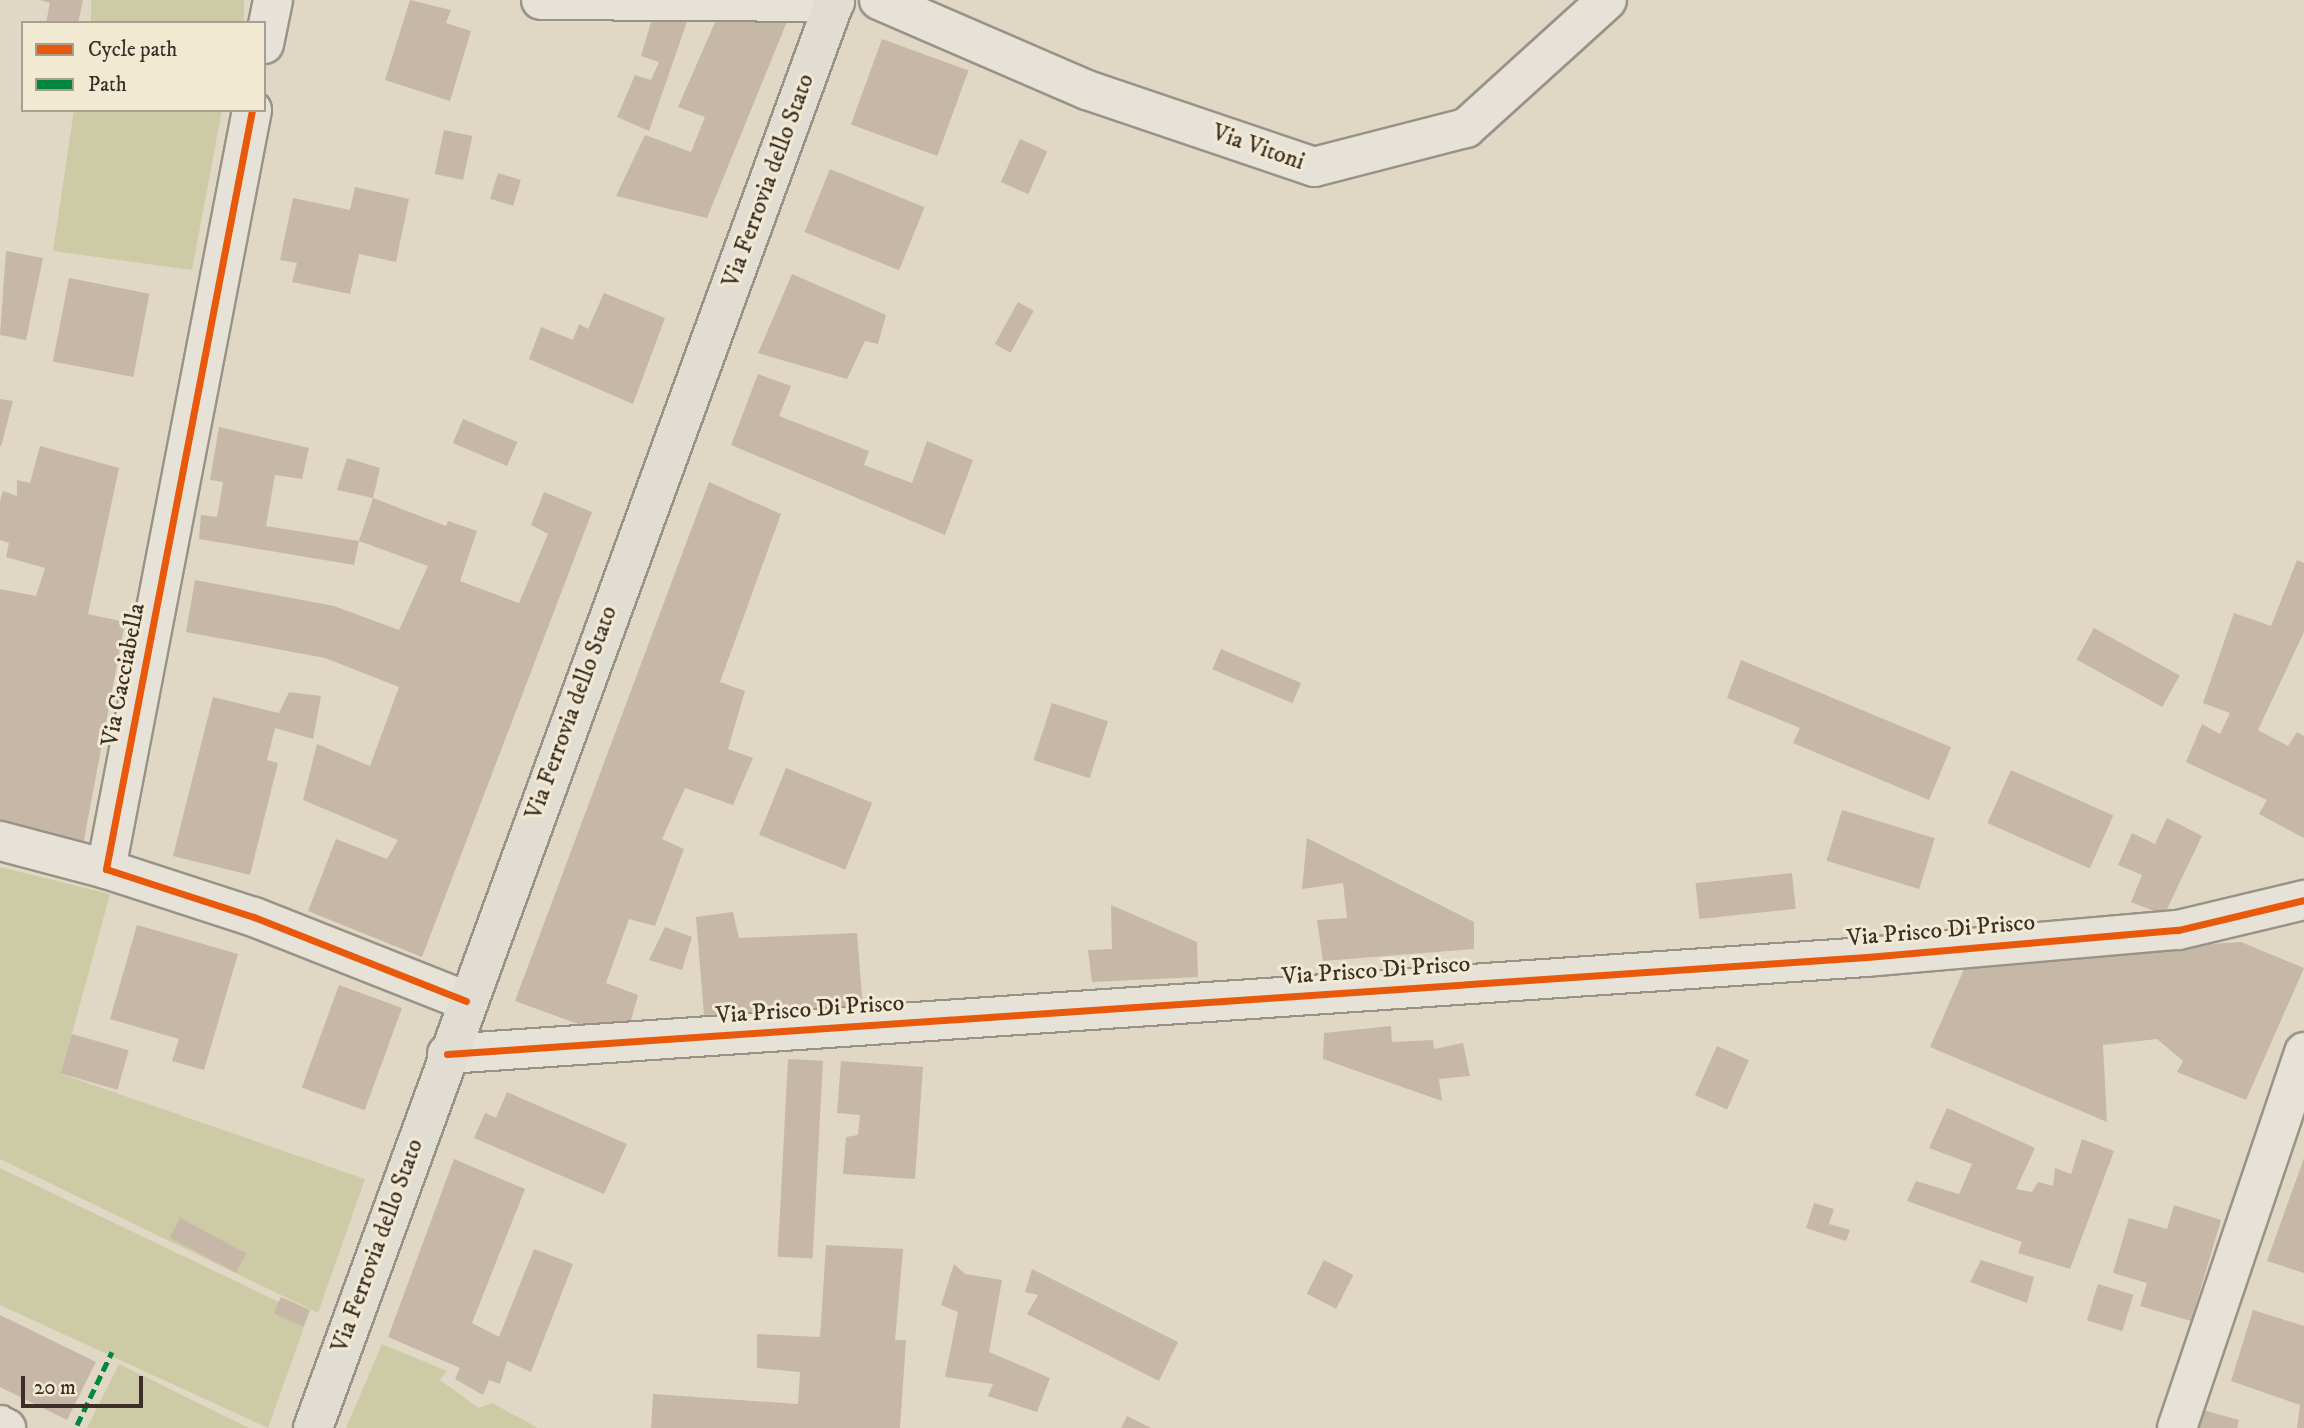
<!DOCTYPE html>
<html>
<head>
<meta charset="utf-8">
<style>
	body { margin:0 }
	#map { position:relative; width:2304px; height:1428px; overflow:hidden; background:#e0d8c4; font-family:"IM FELL DW Pica",serif }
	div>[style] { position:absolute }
	.green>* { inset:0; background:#cccba5; transform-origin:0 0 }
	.building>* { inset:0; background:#c6b7a7; transform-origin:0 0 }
	.roads { filter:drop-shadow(2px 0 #999387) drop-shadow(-2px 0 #999387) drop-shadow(0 2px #999387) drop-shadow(0 -2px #999387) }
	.minor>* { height:38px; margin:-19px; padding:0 19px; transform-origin:19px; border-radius:19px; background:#e7e2d8 }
	.major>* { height:38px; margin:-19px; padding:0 19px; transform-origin:19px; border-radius:19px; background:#e2ddd2 }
	.quiet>* { height:5px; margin-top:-2.5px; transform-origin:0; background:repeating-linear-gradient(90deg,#00873e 0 10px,transparent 0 15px) }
	.cycleway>* { height:7px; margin:-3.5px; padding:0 3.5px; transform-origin:3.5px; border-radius:3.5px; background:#e8590c }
	span { translate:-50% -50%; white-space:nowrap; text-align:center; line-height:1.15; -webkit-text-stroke:6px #f2e9d2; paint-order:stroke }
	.street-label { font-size:24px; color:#3c2f28 }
	.legend { position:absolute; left:21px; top:21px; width:245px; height:91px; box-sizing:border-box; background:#f2e9d2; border:2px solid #a99f8e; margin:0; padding:9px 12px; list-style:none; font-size:21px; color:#3c2f28 }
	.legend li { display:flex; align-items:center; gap:14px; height:35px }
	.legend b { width:35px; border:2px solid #a99f8e }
	.scale { position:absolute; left:21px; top:1376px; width:122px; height:32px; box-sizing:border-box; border:4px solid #3c2f28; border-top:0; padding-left:9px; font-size:21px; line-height:24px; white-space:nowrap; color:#3c2f28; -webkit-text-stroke:5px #f2e9d2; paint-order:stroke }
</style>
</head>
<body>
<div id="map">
	<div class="green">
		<i style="left:91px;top:0;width:153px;height:23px"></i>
		<i style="clip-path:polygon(74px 110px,222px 110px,192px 270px,53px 251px)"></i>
		<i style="clip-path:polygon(0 867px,110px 894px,61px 1074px,365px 1179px,318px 1313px,0 1159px)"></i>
		<i style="clip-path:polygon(0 1168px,308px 1316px,268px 1428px,0 1305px)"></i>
		<i style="clip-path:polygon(382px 1344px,447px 1371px,440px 1380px,479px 1408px,492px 1403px,538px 1428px,346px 1428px)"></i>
		<i style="clip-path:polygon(119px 1364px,249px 1428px,87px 1428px)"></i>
	</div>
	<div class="building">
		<i style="clip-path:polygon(40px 0,83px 0,78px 23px,46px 23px,50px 3px)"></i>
		<i style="clip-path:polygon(410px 0,451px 10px,446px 23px,471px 31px,450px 101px,385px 80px)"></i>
		<i style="clip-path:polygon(652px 19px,688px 19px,649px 131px,617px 117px,635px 75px,651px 80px,659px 62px,641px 56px)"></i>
		<i style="clip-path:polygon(788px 19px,707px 218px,616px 196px,645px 135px,691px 152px,705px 117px,678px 107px,716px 20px)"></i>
		<i style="left:882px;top:39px;width:92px;height:91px;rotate:20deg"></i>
		<i style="left:444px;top:130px;width:29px;height:45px;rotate:12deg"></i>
		<i style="left:1020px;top:139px;width:30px;height:47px;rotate:24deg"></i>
		<i style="left:830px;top:169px;width:102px;height:68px;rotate:22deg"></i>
		<i style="left:498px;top:173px;width:24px;height:27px;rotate:17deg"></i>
		<i style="clip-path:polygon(355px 187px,409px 199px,396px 262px,359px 254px,350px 294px,292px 282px,297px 263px,280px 260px,293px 198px,350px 210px)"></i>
		<i style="clip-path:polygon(6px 251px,43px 258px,26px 340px,0 335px)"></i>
		<i style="clip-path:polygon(792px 274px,886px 315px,878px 344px,865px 341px,847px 379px,758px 353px)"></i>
		<i style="left:69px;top:278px;width:82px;height:85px;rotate:11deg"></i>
		<i style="clip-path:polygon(604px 293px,665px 318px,633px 404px,529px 359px,541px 327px,573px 340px,579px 324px,588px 329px)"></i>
		<i style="left:1018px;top:302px;width:18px;height:48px;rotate:29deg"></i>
		<i style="clip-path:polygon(758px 374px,791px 386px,779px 416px,869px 451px,864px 465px,912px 483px,927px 441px,973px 460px,945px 535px,731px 445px)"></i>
		<i style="clip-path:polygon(0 399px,13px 401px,1px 446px,0 446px)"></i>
		<i style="left:463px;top:419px;width:59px;height:26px;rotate:23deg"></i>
		<i style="clip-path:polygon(219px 427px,309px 448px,302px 479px,275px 475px,266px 526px,359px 541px,354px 565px,199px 539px,201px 515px,217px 517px,223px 482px,210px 480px)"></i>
		<i style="clip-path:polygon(40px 446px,119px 468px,88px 614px,125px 622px,83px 845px,0 822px,0 589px,36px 596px,45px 568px,6px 557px,9px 543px,0 540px,0 501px,3px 491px,17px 496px,17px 480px,30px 483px)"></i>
		<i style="clip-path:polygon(347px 458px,380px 468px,373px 498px,446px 526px,448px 521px,477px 531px,460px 581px,519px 603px,548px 534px,531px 525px,544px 492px,592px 512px,422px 957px,308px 911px,336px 839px,387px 859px,398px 840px,303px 800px,317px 744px,370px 766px,399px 687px,325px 658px,186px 632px,195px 580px,334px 606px,399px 630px,428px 566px,359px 541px,373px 498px,337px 490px)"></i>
		<i style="clip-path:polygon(709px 482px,781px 514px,720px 682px,745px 691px,728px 749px,753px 758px,733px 805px,685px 788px,662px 839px,684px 849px,655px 926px,629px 919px,606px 983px,638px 995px,630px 1024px,589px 1028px,515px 1001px)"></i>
		<i style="clip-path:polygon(2297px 560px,2304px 563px,2304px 632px,2258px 730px,2288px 746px,2297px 732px,2304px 736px,2304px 838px,2259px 814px,2267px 800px,2186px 762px,2202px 724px,2220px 734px,2230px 713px,2203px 703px,2234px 613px,2271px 626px)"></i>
		<i style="left:2094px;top:628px;width:98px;height:36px;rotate:29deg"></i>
		<i style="left:1221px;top:649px;width:87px;height:22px;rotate:23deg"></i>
		<i style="clip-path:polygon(1741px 660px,1951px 747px,1929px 800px,1793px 743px,1800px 728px,1727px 698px)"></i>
		<i style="clip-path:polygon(289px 692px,321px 696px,313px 739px,275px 728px,267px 760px,278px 763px,250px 875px,173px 856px,213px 697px,279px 713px)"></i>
		<i style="left:1052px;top:703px;width:59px;height:60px;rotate:18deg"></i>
		<i style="left:786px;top:768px;width:93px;height:72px;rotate:22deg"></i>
		<i style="left:2011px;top:770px;width:112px;height:58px;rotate:24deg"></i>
		<i style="left:1842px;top:810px;width:97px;height:53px;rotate:17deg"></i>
		<i style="clip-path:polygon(2167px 818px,2202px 836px,2164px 915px,2131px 902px,2142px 875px,2118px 865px,2132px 833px,2155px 844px)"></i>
		<i style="clip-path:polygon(1307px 838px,1474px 922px,1474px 949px,1323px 961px,1317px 920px,1347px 918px,1343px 883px,1302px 889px)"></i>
		<i style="left:1792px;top:873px;width:36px;height:97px;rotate:84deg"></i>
		<i style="clip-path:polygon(1111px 905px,1197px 942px,1198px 977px,1092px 982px,1088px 950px,1112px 949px)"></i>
		<i style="clip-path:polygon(733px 912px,739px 938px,857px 933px,863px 1009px,704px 1015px,696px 917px)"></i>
		<i style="clip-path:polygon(137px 925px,238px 954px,204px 1070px,172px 1061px,179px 1039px,110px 1019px)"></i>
		<i style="clip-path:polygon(665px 927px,692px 937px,682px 970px,649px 960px)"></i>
		<i style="clip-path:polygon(2241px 942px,2304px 968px,2246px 1100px,2177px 1072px,2183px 1061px,2157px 1039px,2103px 1045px,2107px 1122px,1930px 1047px,1968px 960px)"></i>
		<i style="left:339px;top:985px;width:67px;height:109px;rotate:20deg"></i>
		<i style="clip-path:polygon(1391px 1026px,1392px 1042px,1433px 1040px,1434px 1049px,1463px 1043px,1470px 1076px,1439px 1079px,1442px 1101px,1323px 1059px,1324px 1033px)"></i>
		<i style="left:72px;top:1034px;width:59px;height:41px;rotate:16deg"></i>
		<i style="left:1717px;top:1046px;width:35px;height:54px;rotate:24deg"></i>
		<i style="left:788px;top:1059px;width:35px;height:198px;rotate:3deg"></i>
		<i style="clip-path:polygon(841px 1061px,923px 1067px,915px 1179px,843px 1174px,846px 1137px,858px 1135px,860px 1115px,837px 1113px)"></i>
		<i style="clip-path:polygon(507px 1092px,627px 1144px,604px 1194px,474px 1138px,485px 1113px,496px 1118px)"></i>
		<i style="clip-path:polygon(1947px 1108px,2035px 1148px,2016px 1189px,2032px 1192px,2038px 1182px,2053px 1186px,2055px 1168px,2071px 1174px,2082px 1139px,2114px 1151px,2070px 1269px,2018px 1253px,2022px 1242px,1907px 1201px,1916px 1181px,1959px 1194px,1972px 1164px,1929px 1148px)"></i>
		<i style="clip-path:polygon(2304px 1158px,2304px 1273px,2267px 1261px)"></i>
		<i style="clip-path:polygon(454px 1159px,525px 1189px,472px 1323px,499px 1337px,534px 1249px,573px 1264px,531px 1372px,507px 1361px,500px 1384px,489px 1380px,483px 1395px,455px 1379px,460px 1368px,388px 1337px)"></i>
		<i style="clip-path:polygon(1814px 1203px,1834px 1209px,1829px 1224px,1850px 1230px,1846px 1241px,1806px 1228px)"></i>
		<i style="clip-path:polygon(2174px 1205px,2221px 1220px,2191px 1321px,2140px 1306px,2147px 1283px,2113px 1273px,2129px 1218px,2167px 1229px)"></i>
		<i style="left:180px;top:1218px;width:75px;height:22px;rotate:28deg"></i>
		<i style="clip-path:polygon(826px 1245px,903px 1249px,895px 1340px,906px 1340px,900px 1428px,651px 1428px,653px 1394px,798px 1404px,800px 1372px,757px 1368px,757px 1334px,820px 1337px)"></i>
		<i style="left:1324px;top:1260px;width:33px;height:38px;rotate:27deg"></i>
		<i style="clip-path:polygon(1981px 1260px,2034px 1277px,2027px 1303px,1970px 1282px)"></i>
		<i style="clip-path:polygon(954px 1264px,965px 1274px,1002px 1280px,989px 1352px,1050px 1378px,1037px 1412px,988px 1396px,993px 1384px,945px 1377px,958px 1312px,941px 1305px)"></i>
		<i style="clip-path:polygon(1032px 1269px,1178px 1342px,1159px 1381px,1027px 1314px,1038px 1295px,1025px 1292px)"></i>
		<i style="left:2098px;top:1284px;width:37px;height:38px;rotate:17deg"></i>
		<i style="left:281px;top:1297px;width:32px;height:18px;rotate:24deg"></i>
		<i style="clip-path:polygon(2253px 1310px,2304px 1326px,2304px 1428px,2297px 1428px,2300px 1405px,2231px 1381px)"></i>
		<i style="clip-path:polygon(0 1315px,96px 1362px,67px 1420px,0 1387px)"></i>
		<i style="clip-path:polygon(2203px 1410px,2239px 1420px,2237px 1428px,2197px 1428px)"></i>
		<i style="clip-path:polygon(1127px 1416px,1151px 1428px,1121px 1428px)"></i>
	</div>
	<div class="roads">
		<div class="minor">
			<i style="left:541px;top:0;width:294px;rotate:0.4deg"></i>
			<i style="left:879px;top:0;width:227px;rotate:23.4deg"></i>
			<i style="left:1087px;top:90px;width:240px;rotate:18.7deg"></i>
			<i style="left:1314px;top:167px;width:157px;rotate:-14.4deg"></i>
			<i style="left:1466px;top:128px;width:190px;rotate:-42.2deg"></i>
			<i style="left:264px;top:44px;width:45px;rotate:-78.4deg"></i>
			<i style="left:252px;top:110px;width:773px;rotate:100.89deg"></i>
			<i style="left:106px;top:869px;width:156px;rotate:18deg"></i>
			<i style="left:254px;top:917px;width:228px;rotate:21.6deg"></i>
			<i style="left:0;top:841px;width:110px;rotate:14.8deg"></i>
			<i style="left:447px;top:1054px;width:1423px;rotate:-3.91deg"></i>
			<i style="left:1867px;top:957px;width:312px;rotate:-5deg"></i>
			<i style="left:2178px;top:930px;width:130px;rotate:-13.4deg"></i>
			<i style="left:0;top:1425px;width:7px;rotate:27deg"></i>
			<i style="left:2177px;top:1428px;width:397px;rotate:-71.3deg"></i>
		</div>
		<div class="major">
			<i style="left:313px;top:1428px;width:1520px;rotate:-69.92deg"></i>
		</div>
	</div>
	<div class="quiet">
		<i style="left:77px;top:1425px;width:81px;rotate:-64.4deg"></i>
	</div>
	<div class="cycleway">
		<i style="left:252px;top:110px;width:773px;rotate:100.89deg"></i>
		<i style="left:106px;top:869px;width:156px;rotate:18deg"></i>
		<i style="left:254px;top:917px;width:228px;rotate:21.6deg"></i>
		<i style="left:447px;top:1054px;width:1423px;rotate:-3.91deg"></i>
		<i style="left:1867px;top:957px;width:312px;rotate:-5deg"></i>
		<i style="left:2178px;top:930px;width:130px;rotate:-13.4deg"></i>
	</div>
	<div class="street-label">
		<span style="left:1258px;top:148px;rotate:19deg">Via Vitoni</span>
		<span style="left:769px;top:181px;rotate:-70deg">Via Ferrovia dello Stato</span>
		<span style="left:124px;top:675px;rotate:-79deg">Via Cacciabella</span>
		<span style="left:572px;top:713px;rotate:-70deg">Via Ferrovia dello Stato</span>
		<span style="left:1941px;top:931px;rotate:-5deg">Via Prisco Di Prisco</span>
		<span style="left:1376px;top:971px;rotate:-4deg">Via Prisco Di Prisco</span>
		<span style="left:810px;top:1010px;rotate:-4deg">Via Prisco Di Prisco</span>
		<span style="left:378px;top:1246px;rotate:-70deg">Via Ferrovia dello Stato</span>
	</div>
	<ul class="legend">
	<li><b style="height:9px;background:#e8590c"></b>Cycle path</li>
	<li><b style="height:9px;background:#00873e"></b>Path</li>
	</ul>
	<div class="scale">20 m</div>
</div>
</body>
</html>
